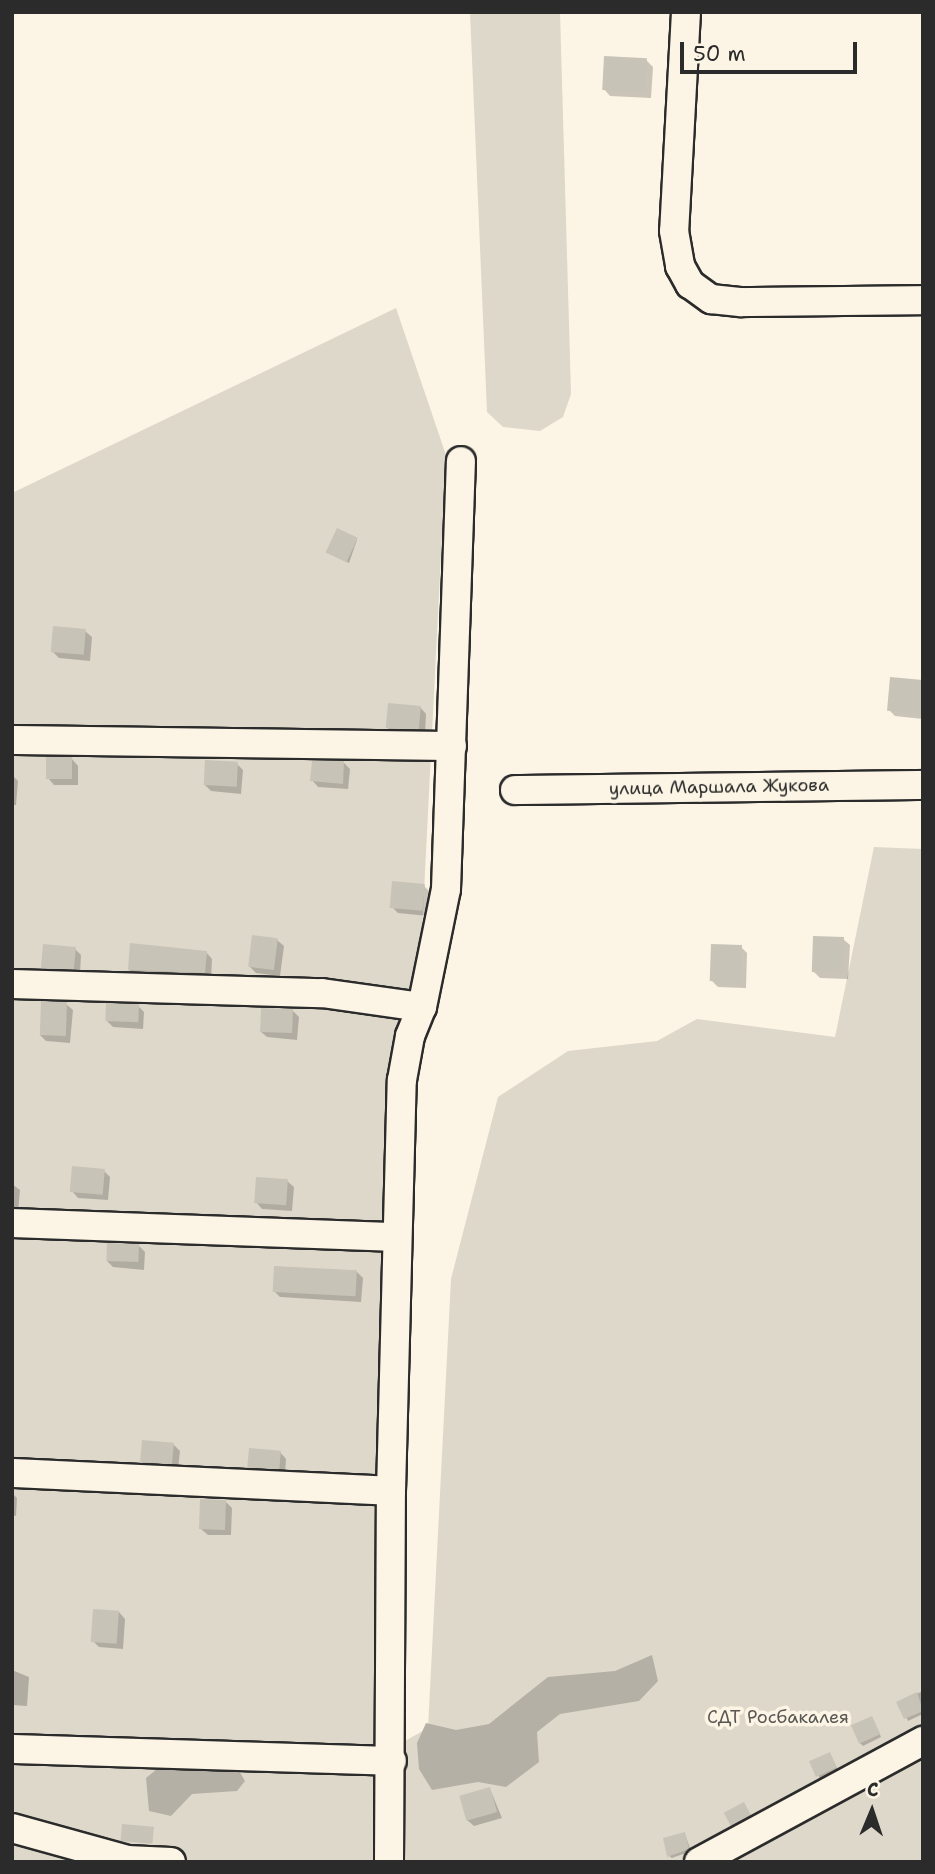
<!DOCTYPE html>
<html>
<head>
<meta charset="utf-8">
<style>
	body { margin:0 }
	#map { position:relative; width:935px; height:1874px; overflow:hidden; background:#fcf5e5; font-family:"Shantell Sans",sans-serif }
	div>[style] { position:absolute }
	.green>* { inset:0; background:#ded8ca }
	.water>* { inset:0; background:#b4b0a5 }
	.shadow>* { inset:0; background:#0003; transform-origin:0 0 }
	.building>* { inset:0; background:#c8c3b7; transform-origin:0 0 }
	.roads { filter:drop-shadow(2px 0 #2b2b2b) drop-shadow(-2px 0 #2b2b2b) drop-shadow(0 2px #2b2b2b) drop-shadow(0 -2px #2b2b2b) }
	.minor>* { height:28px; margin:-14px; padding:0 14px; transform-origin:14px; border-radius:14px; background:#fcf5e5 }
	span { translate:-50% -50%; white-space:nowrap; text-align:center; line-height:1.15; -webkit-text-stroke:7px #fcf5e5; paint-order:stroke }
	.street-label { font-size:18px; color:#2b2b2b }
	.park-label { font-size:18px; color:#585653 }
	.frame { position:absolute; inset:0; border:14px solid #2b2b2b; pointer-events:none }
	.north { position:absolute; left:837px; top:1776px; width:70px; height:70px; -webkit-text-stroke:5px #fcf5e5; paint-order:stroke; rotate:2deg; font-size:19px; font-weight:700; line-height:28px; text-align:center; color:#2b2b2b }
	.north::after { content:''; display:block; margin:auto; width:24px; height:32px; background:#2b2b2b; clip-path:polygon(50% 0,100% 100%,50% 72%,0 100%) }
	.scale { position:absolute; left:680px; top:42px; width:177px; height:32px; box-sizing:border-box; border:4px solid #2b2b2b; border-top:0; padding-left:9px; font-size:21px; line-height:24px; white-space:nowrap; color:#2b2b2b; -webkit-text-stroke:5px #fcf5e5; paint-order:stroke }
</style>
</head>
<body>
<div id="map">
	<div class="green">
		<i style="clip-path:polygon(470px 12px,560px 12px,571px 394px,563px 417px,540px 431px,503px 427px,487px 412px)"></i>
		<i style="clip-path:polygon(396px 308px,446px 455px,420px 971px,387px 1074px,380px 1755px,428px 1728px,451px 1279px,498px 1097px,568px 1051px,657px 1041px,697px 1019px,835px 1037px,874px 847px,923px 849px,923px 1862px,12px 1862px,12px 493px)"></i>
	</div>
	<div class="water">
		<i style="clip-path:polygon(652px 1655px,658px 1681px,639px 1701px,560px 1714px,537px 1732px,539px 1762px,506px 1787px,478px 1782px,432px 1790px,419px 1769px,417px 1743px,426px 1723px,456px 1730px,489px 1724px,548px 1677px,615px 1671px)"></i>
		<i style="clip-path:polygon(202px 1765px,238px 1769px,245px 1781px,237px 1791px,192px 1794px,171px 1816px,149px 1811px,146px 1778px,157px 1769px)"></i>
	</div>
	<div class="shadow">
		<i style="clip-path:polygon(646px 60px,653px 67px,651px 98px,610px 96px,604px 89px)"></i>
		<i style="clip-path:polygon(357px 540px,349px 563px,330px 554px)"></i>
		<i style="clip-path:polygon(85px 631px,92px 637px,90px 661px,59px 658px,53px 652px)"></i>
		<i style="clip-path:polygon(923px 681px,923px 719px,895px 716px,889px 710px)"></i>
		<i style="clip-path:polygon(420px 707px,426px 714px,425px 735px,394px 734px,388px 728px)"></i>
		<i style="clip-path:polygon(72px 759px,78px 766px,78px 785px,54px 785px,48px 778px)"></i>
		<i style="clip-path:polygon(344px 763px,350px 769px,348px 789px,318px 787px,312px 780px)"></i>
		<i style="clip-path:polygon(237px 764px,243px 770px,241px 794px,211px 791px,205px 785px)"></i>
		<i style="clip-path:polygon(12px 775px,18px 781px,16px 805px,12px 805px)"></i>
		<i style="clip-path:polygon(424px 886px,430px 892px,428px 916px,398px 913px,392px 907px)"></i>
		<i style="clip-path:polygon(843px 939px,850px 945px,848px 979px,820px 978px,814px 972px)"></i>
		<i style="clip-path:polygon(277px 940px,284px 946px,280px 976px,256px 973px,250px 967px)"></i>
		<i style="clip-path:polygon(741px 947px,747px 953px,746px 988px,718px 987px,712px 981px)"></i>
		<i style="clip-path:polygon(75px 949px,81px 955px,80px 975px,49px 974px,43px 968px)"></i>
		<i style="clip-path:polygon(206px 952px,212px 959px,211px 979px,136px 976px,129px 970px)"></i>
		<i style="clip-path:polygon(66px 1004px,73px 1010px,70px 1043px,46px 1041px,40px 1035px)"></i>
		<i style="clip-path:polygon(138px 1006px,144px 1012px,143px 1029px,113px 1027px,106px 1020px)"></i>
		<i style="clip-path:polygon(293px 1011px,299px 1017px,297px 1040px,267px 1037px,260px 1031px)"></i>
		<i style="clip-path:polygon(104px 1171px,110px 1177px,108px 1200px,78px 1198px,72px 1191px)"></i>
		<i style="clip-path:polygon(287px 1181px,294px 1187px,292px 1211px,262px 1209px,256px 1202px)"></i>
		<i style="clip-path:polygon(12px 1184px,20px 1190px,18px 1212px,12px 1212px)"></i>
		<i style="clip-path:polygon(139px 1246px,145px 1252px,144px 1270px,113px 1267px,107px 1261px)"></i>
		<i style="clip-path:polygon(357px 1272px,363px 1278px,361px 1302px,280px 1297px,274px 1291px)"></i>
		<i style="clip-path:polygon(174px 1445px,180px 1451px,178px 1470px,148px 1468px,142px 1462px)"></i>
		<i style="clip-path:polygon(280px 1452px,286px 1459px,285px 1475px,255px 1473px,249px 1467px)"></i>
		<i style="clip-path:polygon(12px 1493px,17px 1498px,16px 1516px,12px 1515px)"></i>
		<i style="clip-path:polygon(226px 1502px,232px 1508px,231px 1535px,208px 1535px,201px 1529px)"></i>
		<i style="clip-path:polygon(119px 1612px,125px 1619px,123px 1649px,99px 1647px,93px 1641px)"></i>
		<i style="clip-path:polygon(12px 1670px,29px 1677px,27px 1706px,12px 1705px)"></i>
		<i style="clip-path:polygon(923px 1691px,923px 1714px,908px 1721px,898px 1702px)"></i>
		<i style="clip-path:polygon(874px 1721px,881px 1737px,863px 1746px,860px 1743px)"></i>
		<i style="left:829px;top:1754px;width:20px;height:20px;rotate:60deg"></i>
		<i style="clip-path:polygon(490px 1789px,502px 1818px,474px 1826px,467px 1820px)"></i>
		<i style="clip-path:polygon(744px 1804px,752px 1818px,734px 1828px,726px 1812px)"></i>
		<i style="clip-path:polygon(685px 1834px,691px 1851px,672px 1858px,669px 1856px)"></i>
	</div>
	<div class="building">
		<i style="left:604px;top:56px;width:43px;height:34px;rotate:3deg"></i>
		<i style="left:337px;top:528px;width:23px;height:27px;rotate:25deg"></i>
		<i style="left:53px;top:626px;width:33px;height:26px;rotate:5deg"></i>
		<i style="left:890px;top:677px;width:33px;height:34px;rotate:5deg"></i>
		<i style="left:388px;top:703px;width:33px;height:25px;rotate:5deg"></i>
		<i style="left:46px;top:757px;width:26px;height:22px"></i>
		<i style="left:205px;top:760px;width:33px;height:25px;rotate:3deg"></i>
		<i style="clip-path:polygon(312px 761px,344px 761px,343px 784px,310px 781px)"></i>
		<i style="left:392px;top:881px;width:33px;height:27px;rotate:5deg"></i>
		<i style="left:252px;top:935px;width:26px;height:32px;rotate:7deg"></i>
		<i style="left:813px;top:936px;width:31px;height:36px;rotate:2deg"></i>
		<i style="clip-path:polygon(130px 943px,207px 951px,205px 973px,128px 970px)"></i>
		<i style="left:43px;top:944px;width:33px;height:24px;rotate:5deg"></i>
		<i style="left:711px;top:944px;width:31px;height:37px;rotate:2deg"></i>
		<i style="left:41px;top:1001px;width:26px;height:34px;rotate:2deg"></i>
		<i style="left:106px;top:1003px;width:33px;height:18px;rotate:2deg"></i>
		<i style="left:261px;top:1008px;width:32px;height:24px;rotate:2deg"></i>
		<i style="left:72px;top:1166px;width:33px;height:26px;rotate:5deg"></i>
		<i style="left:256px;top:1177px;width:32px;height:26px;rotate:4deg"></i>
		<i style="left:107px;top:1243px;width:32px;height:18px;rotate:2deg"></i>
		<i style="left:274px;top:1266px;width:83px;height:26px;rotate:3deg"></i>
		<i style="left:142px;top:1440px;width:32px;height:22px;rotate:5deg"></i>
		<i style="left:249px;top:1448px;width:32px;height:20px;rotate:5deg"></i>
		<i style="left:200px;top:1499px;width:26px;height:30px;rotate:2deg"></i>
		<i style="left:93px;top:1609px;width:26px;height:33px;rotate:4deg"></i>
		<i style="clip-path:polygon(917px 1692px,923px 1711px,904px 1719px,896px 1702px)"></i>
		<i style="left:872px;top:1716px;width:20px;height:23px;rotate:66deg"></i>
		<i style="left:830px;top:1752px;width:17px;height:23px;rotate:66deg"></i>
		<i style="left:490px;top:1787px;width:26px;height:32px;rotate:74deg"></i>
		<i style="left:744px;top:1802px;width:15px;height:23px;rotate:62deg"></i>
		<i style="left:122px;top:1824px;width:32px;height:17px;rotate:5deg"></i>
		<i style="clip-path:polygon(685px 1832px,689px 1849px,667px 1857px,663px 1838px)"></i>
	</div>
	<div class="roads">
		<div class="minor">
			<i style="left:686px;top:12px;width:219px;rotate:93.1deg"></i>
			<i style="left:674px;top:231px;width:36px;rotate:80deg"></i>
			<i style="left:680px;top:266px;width:21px;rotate:61deg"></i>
			<i style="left:690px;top:284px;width:26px;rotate:36deg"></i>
			<i style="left:711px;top:299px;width:31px;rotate:6deg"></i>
			<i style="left:742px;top:302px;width:181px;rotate:-0.6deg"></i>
			<i style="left:12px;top:740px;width:440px;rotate:0.8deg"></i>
			<i style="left:515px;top:790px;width:408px;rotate:-0.7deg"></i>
			<i style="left:12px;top:984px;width:310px;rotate:1.7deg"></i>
			<i style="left:322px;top:993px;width:101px;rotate:8deg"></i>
			<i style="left:12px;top:1223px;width:385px;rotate:2.1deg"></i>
			<i style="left:12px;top:1473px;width:379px;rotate:2.7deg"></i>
			<i style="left:12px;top:1749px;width:380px;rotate:1.8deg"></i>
			<i style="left:12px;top:1828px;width:119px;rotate:15.5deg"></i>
			<i style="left:127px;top:1860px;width:44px;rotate:2.6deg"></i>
			<i style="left:389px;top:1862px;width:371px;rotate:-89.7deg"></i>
			<i style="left:391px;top:1491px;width:411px;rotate:-88.5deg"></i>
			<i style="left:402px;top:1080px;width:45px;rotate:-79.7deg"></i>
			<i style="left:410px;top:1036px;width:31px;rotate:-68deg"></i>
			<i style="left:422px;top:1007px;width:120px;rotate:-78.5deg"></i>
			<i style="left:446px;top:889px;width:428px;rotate:-88deg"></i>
			<i style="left:699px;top:1862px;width:255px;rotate:-28.4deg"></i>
		</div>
	</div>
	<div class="street-label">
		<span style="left:719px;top:787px;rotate:-1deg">улица Маршала Жукова</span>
	</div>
	<div class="park-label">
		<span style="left:778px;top:1717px">СДТ Росбакалея</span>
	</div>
	<div class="frame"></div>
	<div class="north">С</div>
	<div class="scale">50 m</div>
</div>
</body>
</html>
